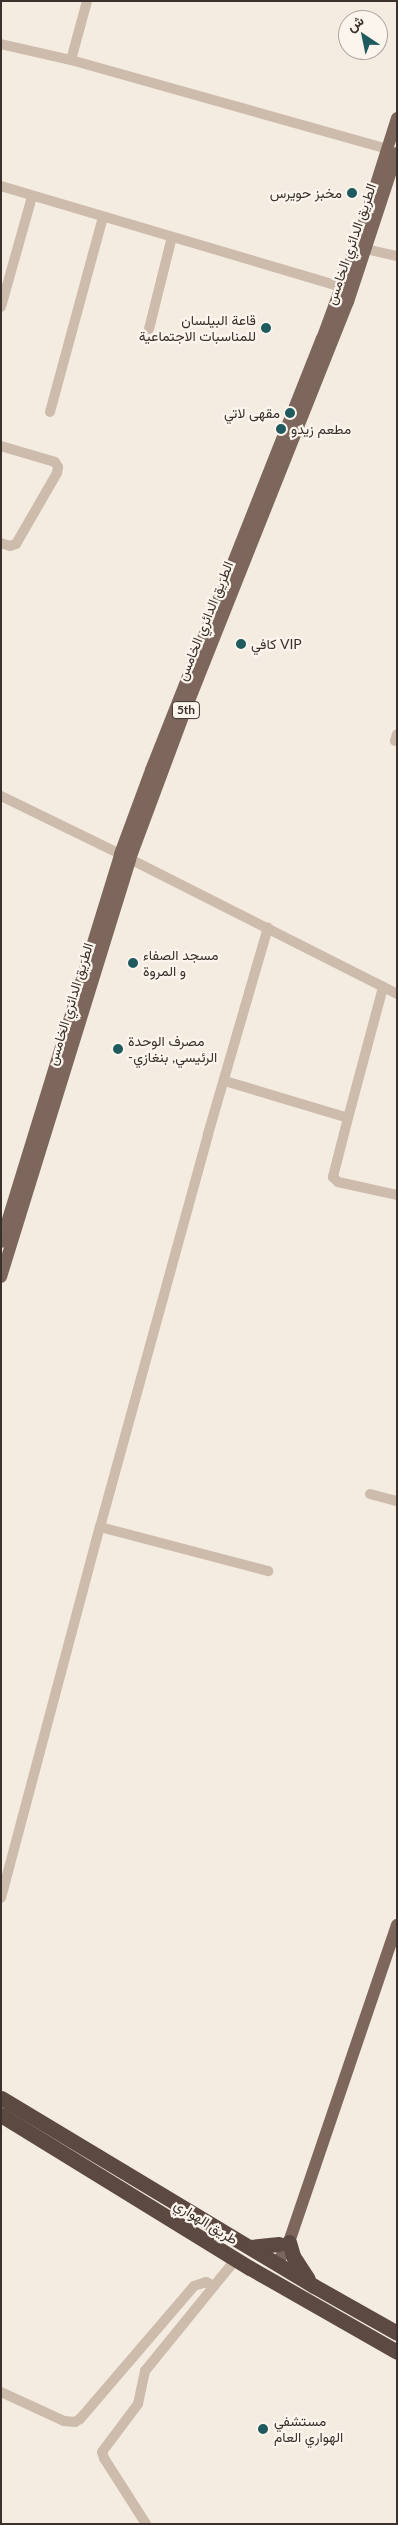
<!DOCTYPE html>
<html>
<head>
<meta charset="utf-8">
<style>
	body { margin:0 }
	#map { position:relative; width:398px; height:2525px; overflow:hidden; background:#f4ebe1; font-family:Lato,Vazirmatn,sans-serif }
	div>[style] { position:absolute }
	.minor>* { height:10px; margin:-5px; padding:0 5px; transform-origin:5px; border-radius:5px; background:#cdbbac }
	.major>* { height:12px; margin:-6px; padding:0 6px; transform-origin:6px; border-radius:6px; background:#7d675c }
	.highway>* { height:15px; margin:-7.5px; padding:0 7.5px; transform-origin:7.5px; border-radius:7.5px; background:#5c4a42 }
	.dots>* { width:14px; height:14px; translate:-50% -50%; box-sizing:border-box; border:2px solid #fbf5ee; border-radius:50% }
	span { translate:-50% -50%; white-space:nowrap; text-align:center; line-height:1.15; -webkit-text-stroke:4.5px #fbf5ee; paint-order:stroke }
	.shield-label span { padding:1px 4px; background:#fbf5ee; border:1px solid; border-radius:4px; -webkit-text-stroke-width:0 }
	.shield-label { font-size:12px; color:#3b302b; font-weight:700 }
	.poi-label { font-size:14px; color:#3b302b }
	.right { translate:-100% -50%; text-align:right }
	.left { translate:0 -50%; text-align:left }
	.street-label { font-size:14px; color:#3b302b }
	.frame { position:absolute; inset:0; border:2px solid #3b302b; pointer-events:none }
	.north { position:absolute; left:338px; top:10px; width:50px; height:50px; box-sizing:border-box; background:#fbf5ee; border:1px solid #aea6a0; border-radius:50%; rotate:326deg; font-size:14px; font-weight:700; line-height:20px; text-align:center; color:#3b302b }
	.north::after { content:''; display:block; margin:auto; width:18px; height:22px; background:#1f5a5e; clip-path:polygon(50% 0,100% 100%,50% 72%,0 100%) }
</style>
</head>
<body>
<div id="map">
	<div class="minor">
		<i style="left:1px;top:44px;width:72px;rotate:12.9deg"></i>
		<i style="left:71px;top:60px;width:328px;rotate:15.7deg"></i>
		<i style="left:71px;top:60px;width:61px;rotate:-74.8deg"></i>
		<i style="left:1px;top:186px;width:356px;rotate:16.5deg"></i>
		<i style="left:366px;top:249px;width:32px;rotate:13deg"></i>
		<i style="left:1px;top:307px;width:114px;rotate:-74.3deg"></i>
		<i style="left:149px;top:329px;width:95px;rotate:-76deg"></i>
		<i style="left:50px;top:412px;width:202px;rotate:-74.8deg"></i>
		<i style="left:1px;top:446px;width:56px;rotate:16.5deg"></i>
		<i style="left:55px;top:462px;width:6px;rotate:59deg"></i>
		<i style="left:58px;top:467px;width:6px;rotate:99deg"></i>
		<i style="left:57px;top:473px;width:82px;rotate:120deg"></i>
		<i style="left:16px;top:544px;width:6px;rotate:162deg"></i>
		<i style="left:10px;top:546px;width:9px;rotate:-162deg"></i>
		<i style="left:395px;top:741px;width:7px;rotate:-74deg"></i>
		<i style="left:1px;top:796px;width:132px;rotate:26deg"></i>
		<i style="left:130px;top:859px;width:299px;rotate:26.8deg"></i>
		<i style="left:225px;top:1081px;width:128px;rotate:16.7deg"></i>
		<i style="left:348px;top:1118px;width:136px;rotate:-75deg"></i>
		<i style="left:348px;top:1118px;width:61px;rotate:104.3deg"></i>
		<i style="left:333px;top:1177px;width:7px;rotate:45deg"></i>
		<i style="left:338px;top:1182px;width:60px;rotate:12.4deg"></i>
		<i style="left:370px;top:1494px;width:28px;rotate:15deg"></i>
		<i style="left:100px;top:1527px;width:174px;rotate:14.7deg"></i>
		<i style="left:1px;top:1898px;width:384px;rotate:-75.1deg"></i>
		<i style="left:100px;top:1527px;width:408px;rotate:-74.6deg"></i>
		<i style="left:208px;top:1134px;width:215px;rotate:-73.8deg"></i>
		<i style="left:1px;top:2392px;width:69px;rotate:24.7deg"></i>
		<i style="left:64px;top:2421px;width:11px;rotate:5deg"></i>
		<i style="left:75px;top:2422px;width:6px;rotate:-31deg"></i>
		<i style="left:80px;top:2419px;width:175px;rotate:-49.4deg"></i>
		<i style="left:194px;top:2286px;width:13px;rotate:-18deg"></i>
		<i style="left:206px;top:2282px;width:9px;rotate:27deg"></i>
		<i style="left:146px;top:2524px;width:78px;rotate:-122.5deg"></i>
		<i style="left:104px;top:2458px;width:6px;rotate:-108deg"></i>
		<i style="left:102px;top:2452px;width:60px;rotate:-53.1deg"></i>
		<i style="left:138px;top:2404px;width:34px;rotate:-78deg"></i>
		<i style="left:145px;top:2371px;width:144px;rotate:-50.9deg"></i>
	</div>
	<div class="major">
		<i style="left:1px;top:1242px;width:406px;rotate:-72.9deg"></i>
		<i style="left:120px;top:854px;width:90px;rotate:-69.7deg"></i>
		<i style="left:151px;top:770px;width:464px;rotate:-68.4deg"></i>
		<i style="left:322px;top:339px;width:104px;rotate:-69.8deg"></i>
		<i style="left:358px;top:241px;width:129px;rotate:-72.4deg"></i>
		<i style="left:1px;top:1277px;width:437px;rotate:-72.8deg"></i>
		<i style="left:130px;top:859px;width:158px;rotate:-69.6deg"></i>
		<i style="left:185px;top:711px;width:440px;rotate:-68.3deg"></i>
		<i style="left:348px;top:302px;width:157px;rotate:-71.8deg"></i>
		<i style="left:277px;top:2264px;width:25px;rotate:-61deg"></i>
		<i style="left:289px;top:2242px;width:335px;rotate:-71.2deg"></i>
	</div>
	<div class="highway">
		<i style="left:1px;top:2098px;width:365px;rotate:31deg"></i>
		<i style="left:314px;top:2286px;width:95px;rotate:29.5deg"></i>
		<i style="left:1px;top:2115px;width:292px;rotate:31.6deg"></i>
		<i style="left:250px;top:2268px;width:169px;rotate:29.7deg"></i>
		<i style="left:289px;top:2242px;width:15px;rotate:74deg"></i>
		<i style="left:293px;top:2256px;width:27px;rotate:57deg"></i>
		<i style="left:250px;top:2247px;width:29px;rotate:-6deg"></i>
	</div>
	<div class="dots">
		<i style="left:352px;top:193px;background:#1f5a5e"></i>
		<i style="left:266px;top:328px;background:#1f5a5e"></i>
		<i style="left:290px;top:413px;background:#1f5a5e"></i>
		<i style="left:281px;top:429px;background:#1f5a5e"></i>
		<i style="left:241px;top:644px;background:#1f5a5e"></i>
		<i style="left:133px;top:963px;background:#1f5a5e"></i>
		<i style="left:118px;top:1049px;background:#1f5a5e"></i>
		<i style="left:263px;top:2429px;background:#1f5a5e"></i>
	</div>
	<div class="shield-label">
		<span style="left:186px;top:710px">5th</span>
	</div>
	<div class="poi-label">
		<span class="right" style="left:342px;top:193px">مخبز حويرس</span>
		<span class="right" style="left:256px;top:328px">قاعة البيلسان<br>للمناسبات الاجتماعية</span>
		<span class="right" style="left:280px;top:413px">مقهى لاتي</span>
		<span class="left" style="left:291px;top:429px">مطعم زيدو</span>
		<span class="left" style="left:251px;top:644px">كافي VIP</span>
		<span class="left" style="left:143px;top:963px">مسجد الصفاء<br>و المروة</span>
		<span class="left" style="left:128px;top:1049px">مصرف الوحدة<br>-الرئيسي, بنغازي</span>
		<span class="left" style="left:274px;top:2429px">مستشفي<br>الهواري العام</span>
	</div>
	<div class="street-label">
		<span style="left:351px;top:244px;rotate:-71deg">الطريق الدائري الخامس</span>
		<span style="left:205px;top:621px;rotate:-68deg">الطريق الدائري الخامس</span>
		<span style="left:70px;top:1004px;rotate:-73deg">الطريق الدائري الخامس</span>
		<span style="left:206px;top:2222px;rotate:32deg">طريق الهواري</span>
	</div>
	<div class="frame"></div>
	<div class="north">ش</div>
</div>
</body>
</html>
